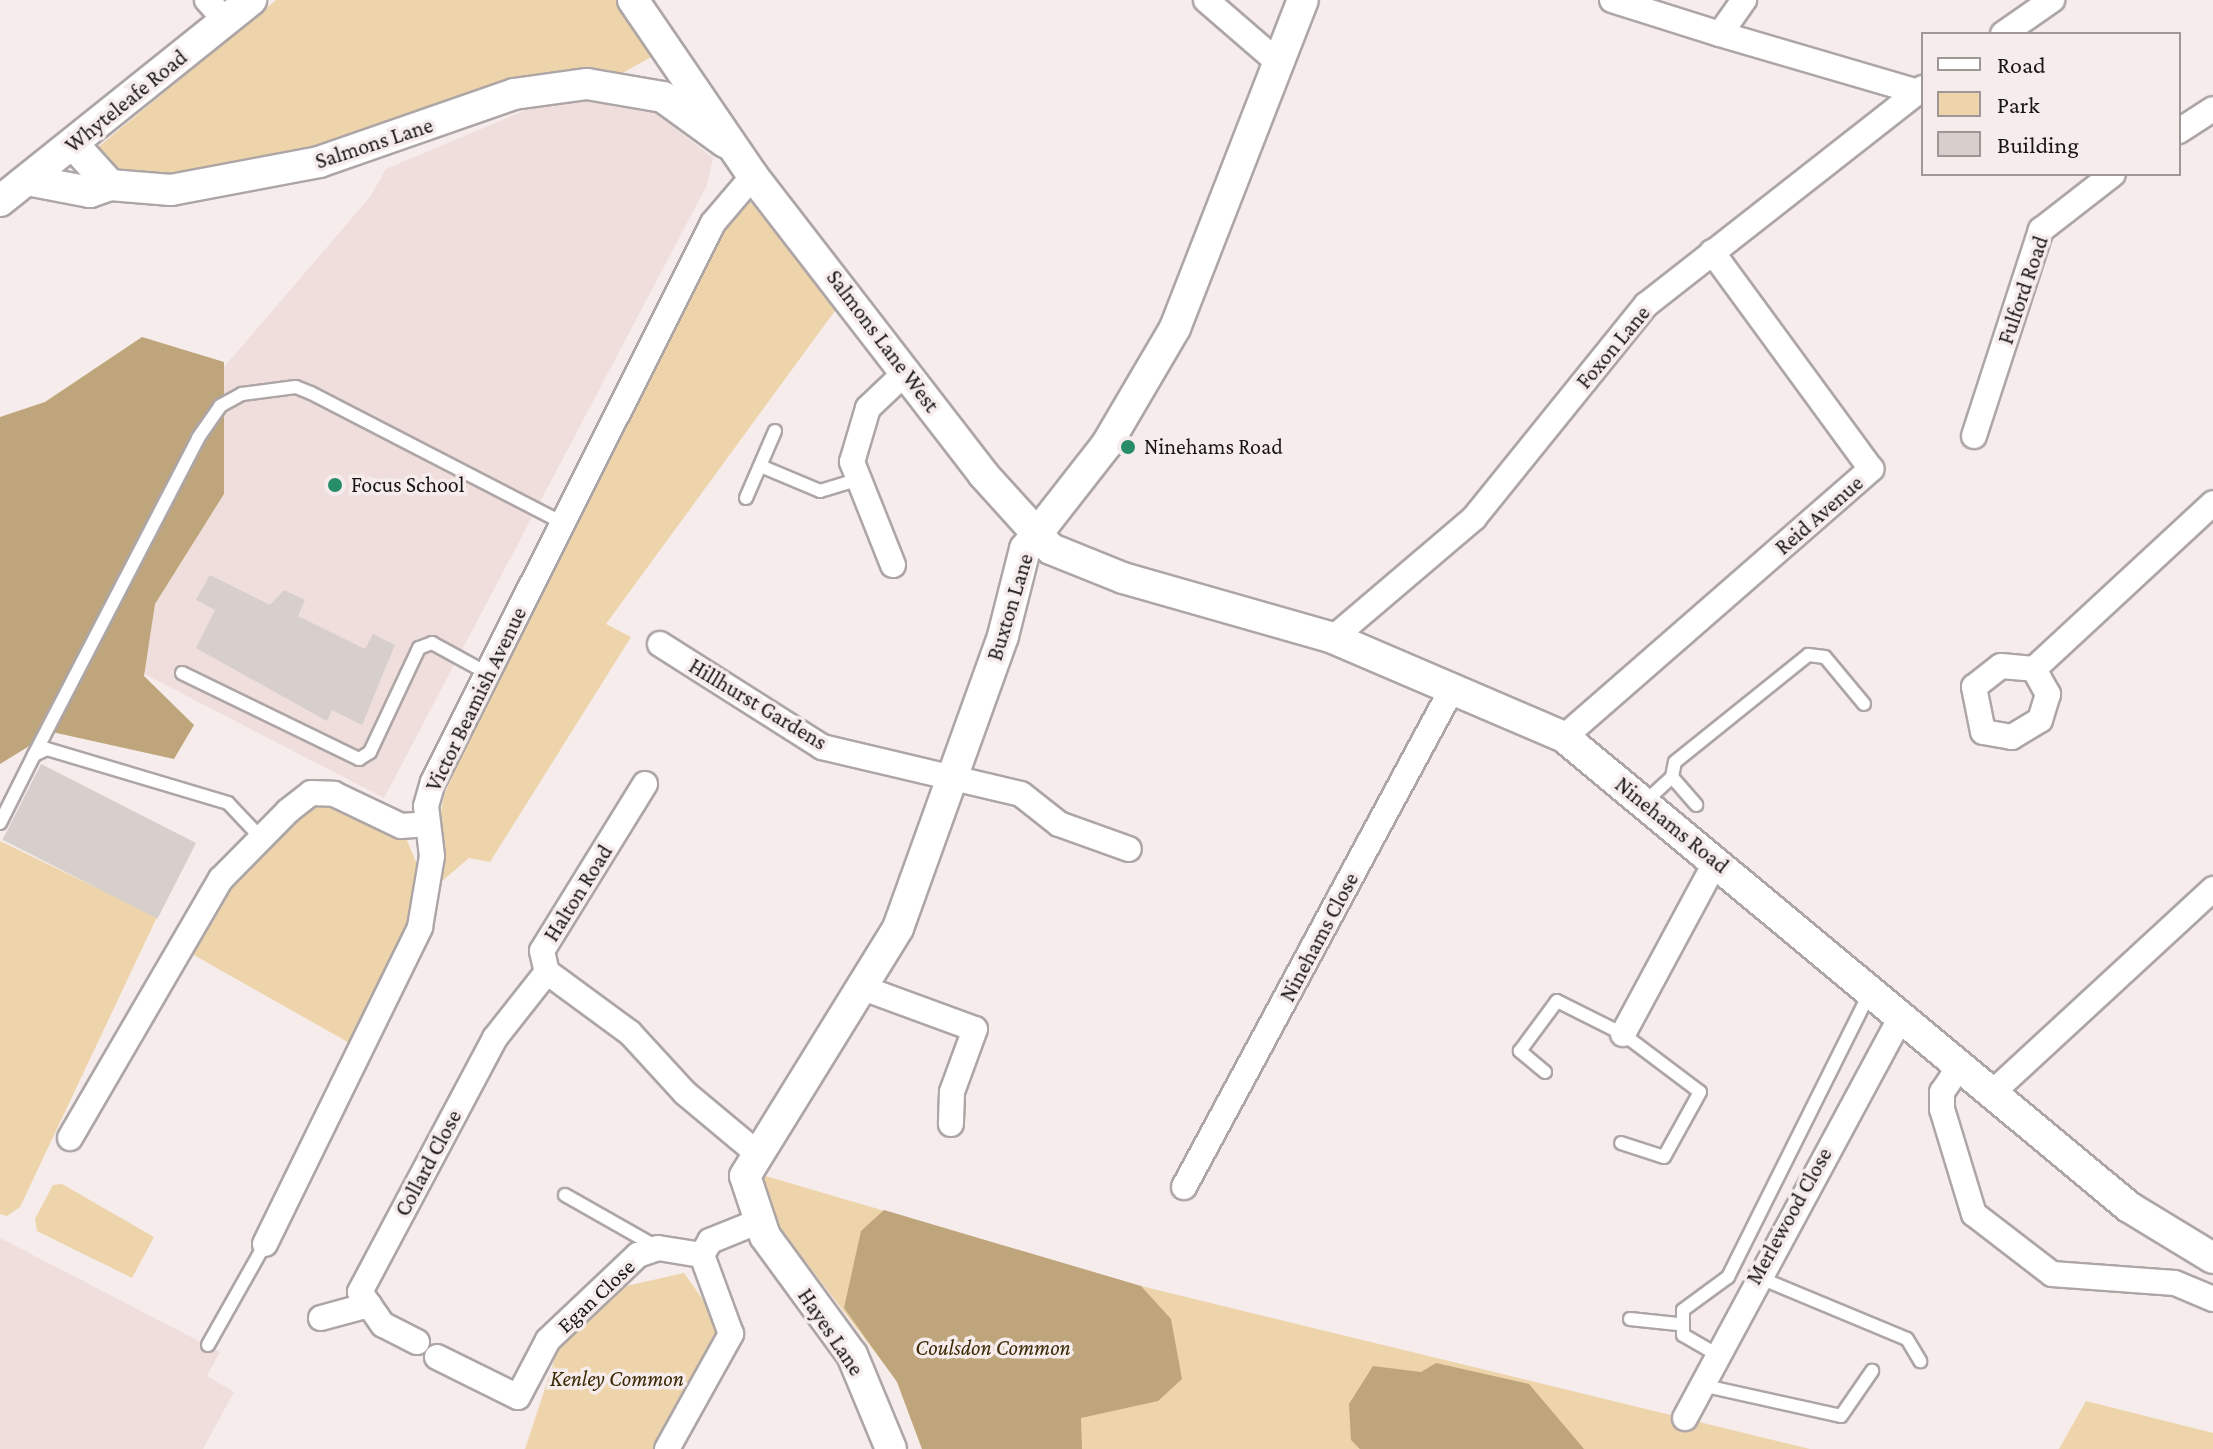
<!DOCTYPE html>
<html>
<head>
<meta charset="utf-8">
<style>
	body { margin:0 }
	#map { position:relative; width:2213px; height:1449px; overflow:hidden; background:#f5eceb; font-family:"Crimson Pro",serif }
	div>[style] { position:absolute }
	.built>* { inset:0; background:#efdedc }
	.green>* { inset:0; background:#eed4aa }
	.forest>* { inset:0; background:#bea57b }
	.building>* { inset:0; background:#d6cfcb; transform-origin:0 0 }
	.roads { filter:drop-shadow(2px 0 #aea6a6) drop-shadow(-2px 0 #aea6a6) drop-shadow(0 2px #aea6a6) drop-shadow(0 -2px #aea6a6) }
	.service>* { height:12px; margin:-6px; padding:0 6px; transform-origin:6px; border-radius:6px; background:#fff }
	.minor>* { height:24px; margin:-12px; padding:0 12px; transform-origin:12px; border-radius:12px; background:#fff }
	.tertiary>* { height:30px; margin:-15px; padding:0 15px; transform-origin:15px; border-radius:15px; background:#fff }
	.dots>* { width:22px; height:22px; translate:-50% -50%; box-sizing:border-box; border:4px solid #f5eceb; border-radius:50% }
	span { translate:-50% -50%; white-space:nowrap; text-align:center; line-height:1.15; -webkit-text-stroke:7px #f5eceb; paint-order:stroke }
	.street-label { font-size:22px; color:#191716 }
	.poi-label { font-size:22px; color:#191716 }
	.left { translate:0 -50%; text-align:left }
	.park-label { font-size:22px; color:#3c2a06; font-style:italic }
	.legend { position:absolute; left:1921px; top:32px; width:260px; height:144px; box-sizing:border-box; background:#f5eceb; border:2px solid #9d9796; margin:0; padding:10px 14px; list-style:none; font-size:24px; color:#191716 }
	.legend li { display:flex; align-items:center; gap:16px; height:40px }
	.legend b { width:40px; border:2px solid #9d9796 }
</style>
</head>
<body>
<div id="map">
	<div class="built">
		<i style="clip-path:polygon(576px 99px,645px 105px,713px 158px,707px 185px,384px 798px,17px 608px,370px 197px,386px 169px,526px 110px)"></i>
		<i style="clip-path:polygon(0 1238px,220px 1352px,207px 1376px,234px 1392px,203px 1449px,0 1449px)"></i>
	</div>
	<div class="green">
		<i style="clip-path:polygon(276px 0,619px 0,650px 43px,651px 57px,619px 75px,250px 163px,170px 177px,122px 173px,109px 165px,97px 148px)"></i>
		<i style="clip-path:polygon(746px 197px,837px 308px,606px 624px,631px 637px,490px 862px,469px 858px,428px 893px,360px 1049px,178px 946px,311px 793px,401px 826px,428px 891px,444px 795px,486px 699px,717px 239px)"></i>
		<i style="clip-path:polygon(0 841px,157px 917px,20px 1207px,7px 1216px,0 1214px)"></i>
		<i style="clip-path:polygon(762px 1175px,1141px 1286px,1810px 1449px,922px 1449px,897px 1381px,779px 1227px,762px 1195px)"></i>
		<i style="clip-path:polygon(62px 1184px,154px 1237px,132px 1278px,37px 1231px,35px 1219px,53px 1185px)"></i>
		<i style="clip-path:polygon(684px 1273px,720px 1324px,654px 1449px,525px 1449px,561px 1340px,626px 1286px)"></i>
		<i style="clip-path:polygon(2086px 1401px,2213px 1433px,2213px 1449px,2059px 1449px)"></i>
	</div>
	<div class="forest">
		<i style="clip-path:polygon(142px 337px,224px 362px,224px 494px,155px 604px,144px 676px,194px 725px,174px 759px,52px 732px,0 764px,0 417px,45px 402px)"></i>
		<i style="clip-path:polygon(884px 1210px,1141px 1286px,1171px 1319px,1182px 1379px,1158px 1401px,1081px 1418px,1082px 1449px,922px 1449px,897px 1382px,844px 1308px,861px 1231px)"></i>
		<i style="clip-path:polygon(1436px 1363px,1529px 1384px,1584px 1449px,1360px 1449px,1351px 1440px,1349px 1404px,1373px 1366px,1421px 1372px)"></i>
	</div>
	<div class="building">
		<i style="clip-path:polygon(210px 575px,270px 605px,284px 590px,305px 600px,298px 616px,365px 649px,373px 634px,395px 645px,362px 725px,332px 710px,327px 721px,196px 648px,215px 610px,196px 600px)"></i>
		<i style="left:41px;top:764px;width:174px;height:85px;rotate:27deg"></i>
	</div>
	<div class="roads">
		<div class="service">
			<i style="left:763px;top:467px;width:62px;rotate:22.8deg"></i>
			<i style="left:820px;top:491px;width:38px;rotate:-17deg"></i>
			<i style="left:746px;top:498px;width:73px;rotate:-66.6deg"></i>
			<i style="left:182px;top:673px;width:197px;rotate:25.9deg"></i>
			<i style="left:359px;top:759px;width:13px;rotate:-32deg"></i>
			<i style="left:370px;top:752px;width:115px;rotate:-64.8deg"></i>
			<i style="left:419px;top:648px;width:14px;rotate:-21deg"></i>
			<i style="left:432px;top:643px;width:63px;rotate:28.6deg"></i>
			<i style="left:34px;top:755px;width:357px;rotate:-62.6deg"></i>
			<i style="left:198px;top:438px;width:39px;rotate:-55deg"></i>
			<i style="left:220px;top:406px;width:25px;rotate:-29deg"></i>
			<i style="left:242px;top:394px;width:54px;rotate:-7.4deg"></i>
			<i style="left:296px;top:387px;width:16px;rotate:22deg"></i>
			<i style="left:311px;top:393px;width:284px;rotate:27.3deg"></i>
			<i style="left:1672px;top:777px;width:37px;rotate:49deg"></i>
			<i style="left:1645px;top:802px;width:37px;rotate:-43deg"></i>
			<i style="left:1672px;top:777px;width:15px;rotate:-79deg"></i>
			<i style="left:1675px;top:762px;width:171px;rotate:-38.8deg"></i>
			<i style="left:1808px;top:655px;width:17px;rotate:7deg"></i>
			<i style="left:1825px;top:657px;width:61px;rotate:50.3deg"></i>
			<i style="left:0;top:823px;width:76px;rotate:-63.4deg"></i>
			<i style="left:34px;top:755px;width:14px;rotate:-25deg"></i>
			<i style="left:47px;top:749px;width:189px;rotate:16.6deg"></i>
			<i style="left:228px;top:803px;width:47px;rotate:46.7deg"></i>
			<i style="left:1545px;top:1072px;width:33px;rotate:-140deg"></i>
			<i style="left:1520px;top:1051px;width:62px;rotate:-53.5deg"></i>
			<i style="left:1557px;top:1001px;width:74px;rotate:26.6deg"></i>
			<i style="left:1623px;top:1034px;width:96px;rotate:37deg"></i>
			<i style="left:1700px;top:1092px;width:74px;rotate:119deg"></i>
			<i style="left:1664px;top:1157px;width:45px;rotate:-162deg"></i>
			<i style="left:565px;top:1195px;width:103px;rotate:29.5deg"></i>
			<i style="left:1758px;top:1277px;width:161px;rotate:22.6deg"></i>
			<i style="left:1907px;top:1339px;width:26px;rotate:59deg"></i>
			<i style="left:1630px;top:1319px;width:48px;rotate:5.9deg"></i>
			<i style="left:208px;top:1345px;width:116px;rotate:-60.6deg"></i>
			<i style="left:1716px;top:1354px;width:38px;rotate:-150deg"></i>
			<i style="left:1683px;top:1335px;width:25px;rotate:-90deg"></i>
			<i style="left:1683px;top:1310px;width:56px;rotate:-36.3deg"></i>
			<i style="left:1728px;top:1277px;width:318px;rotate:-63.5deg"></i>
			<i style="left:1701px;top:1385px;width:143px;rotate:12.5deg"></i>
			<i style="left:1841px;top:1416px;width:55px;rotate:-55.4deg"></i>
		</div>
		<div class="minor">
			<i style="left:207px;top:0;width:28px;rotate:48deg"></i>
			<i style="left:1206px;top:0;width:96px;rotate:40.8deg"></i>
			<i style="left:1612px;top:0;width:113px;rotate:17.5deg"></i>
			<i style="left:1720px;top:34px;width:42px;rotate:-54.8deg"></i>
			<i style="left:1720px;top:34px;width:206px;rotate:16.3deg"></i>
			<i style="left:2003px;top:34px;width:60px;rotate:-34.8deg"></i>
			<i style="left:2179px;top:131px;width:40px;rotate:-32.9deg"></i>
			<i style="left:1974px;top:436px;width:217px;rotate:-72deg"></i>
			<i style="left:2041px;top:230px;width:91px;rotate:-37.9deg"></i>
			<i style="left:893px;top:565px;width:111px;rotate:-111.7deg"></i>
			<i style="left:852px;top:462px;width:56px;rotate:-73.5deg"></i>
			<i style="left:868px;top:408px;width:52px;rotate:-43.5deg"></i>
			<i style="left:1333px;top:638px;width:185px;rotate:-40.4deg"></i>
			<i style="left:1474px;top:518px;width:274px;rotate:-51.1deg"></i>
			<i style="left:1646px;top:305px;width:352px;rotate:-38.1deg"></i>
			<i style="left:660px;top:644px;width:192px;rotate:32.4deg"></i>
			<i style="left:822px;top:747px;width:204px;rotate:13.3deg"></i>
			<i style="left:1021px;top:794px;width:48px;rotate:38.3deg"></i>
			<i style="left:1059px;top:824px;width:74px;rotate:19.7deg"></i>
			<i style="left:2034px;top:669px;width:29px;rotate:61deg"></i>
			<i style="left:2048px;top:694px;width:27px;rotate:107deg"></i>
			<i style="left:2040px;top:720px;width:33px;rotate:149deg"></i>
			<i style="left:2012px;top:737px;width:29px;rotate:-170deg"></i>
			<i style="left:1983px;top:732px;width:46px;rotate:-101.3deg"></i>
			<i style="left:1974px;top:687px;width:34px;rotate:-38deg"></i>
			<i style="left:2001px;top:666px;width:33px;rotate:5deg"></i>
			<i style="left:2034px;top:669px;width:244px;rotate:-42.8deg"></i>
			<i style="left:1564px;top:737px;width:408px;rotate:-41.1deg"></i>
			<i style="left:1871px;top:469px;width:269px;rotate:-126.2deg"></i>
			<i style="left:645px;top:784px;width:196px;rotate:121.7deg"></i>
			<i style="left:542px;top:951px;width:22px;rotate:77deg"></i>
			<i style="left:547px;top:972px;width:103px;rotate:36.3deg"></i>
			<i style="left:630px;top:1033px;width:81px;rotate:47.5deg"></i>
			<i style="left:685px;top:1093px;width:94px;rotate:39.8deg"></i>
			<i style="left:863px;top:988px;width:119px;rotate:20.1deg"></i>
			<i style="left:975px;top:1029px;width:67px;rotate:110.1deg"></i>
			<i style="left:952px;top:1092px;width:32px;rotate:92deg"></i>
			<i style="left:1623px;top:1034px;width:196px;rotate:-61.7deg"></i>
			<i style="left:1959px;top:1067px;width:30px;rotate:124deg"></i>
			<i style="left:1942px;top:1092px;width:17px;rotate:90deg"></i>
			<i style="left:1942px;top:1109px;width:110px;rotate:73.1deg"></i>
			<i style="left:1974px;top:1214px;width:98px;rotate:37.6deg"></i>
			<i style="left:2052px;top:1274px;width:123px;rotate:4.2deg"></i>
			<i style="left:2175px;top:1283px;width:41px;rotate:22.8deg"></i>
			<i style="left:1992px;top:1093px;width:301px;rotate:-42.7deg"></i>
			<i style="left:70px;top:1138px;width:300px;rotate:-59.8deg"></i>
			<i style="left:221px;top:879px;width:95px;rotate:-45.4deg"></i>
			<i style="left:288px;top:811px;width:29px;rotate:-38deg"></i>
			<i style="left:311px;top:793px;width:23px;rotate:2deg"></i>
			<i style="left:334px;top:794px;width:74px;rotate:25.5deg"></i>
			<i style="left:401px;top:826px;width:27px;rotate:-4deg"></i>
			<i style="left:1184px;top:1187px;width:568px;rotate:-61.72deg"></i>
			<i style="left:265px;top:1244px;width:353px;rotate:-63.9deg"></i>
			<i style="left:420px;top:927px;width:72px;rotate:-80.4deg"></i>
			<i style="left:432px;top:856px;width:50px;rotate:-96.8deg"></i>
			<i style="left:426px;top:806px;width:25px;rotate:-74deg"></i>
			<i style="left:433px;top:782px;width:625px;rotate:-63.39deg"></i>
			<i style="left:713px;top:223px;width:62px;rotate:-49.6deg"></i>
			<i style="left:321px;top:1318px;width:50px;rotate:-15.2deg"></i>
			<i style="left:417px;top:1342px;width:38px;rotate:-153deg"></i>
			<i style="left:383px;top:1325px;width:40px;rotate:-124.9deg"></i>
			<i style="left:360px;top:1292px;width:288px;rotate:-62deg"></i>
			<i style="left:495px;top:1038px;width:84px;rotate:-51.8deg"></i>
			<i style="left:437px;top:1357px;width:90px;rotate:26.3deg"></i>
			<i style="left:518px;top:1397px;width:64px;rotate:-62.2deg"></i>
			<i style="left:548px;top:1340px;width:124px;rotate:-43.4deg"></i>
			<i style="left:638px;top:1255px;width:21px;rotate:-19deg"></i>
			<i style="left:658px;top:1248px;width:45px;rotate:9deg"></i>
			<i style="left:1685px;top:1418px;width:454px;rotate:-61.7deg"></i>
			<i style="left:667px;top:1449px;width:132px;rotate:-60.9deg"></i>
			<i style="left:731px;top:1334px;width:84px;rotate:-110.2deg"></i>
			<i style="left:702px;top:1255px;width:16px;rotate:-60deg"></i>
			<i style="left:710px;top:1241px;width:51px;rotate:-22deg"></i>
		</div>
		<div class="tertiary">
			<i style="left:633px;top:0;width:213px;rotate:55.7deg"></i>
			<i style="left:753px;top:176px;width:376px;rotate:52.3deg"></i>
			<i style="left:983px;top:474px;width:101px;rotate:47.8deg"></i>
			<i style="left:1051px;top:549px;width:78px;rotate:21.9deg"></i>
			<i style="left:1123px;top:578px;width:218px;rotate:15.9deg"></i>
			<i style="left:1333px;top:638px;width:251px;rotate:23.2deg"></i>
			<i style="left:1564px;top:737px;width:735px;rotate:39.76deg"></i>
			<i style="left:2129px;top:1207px;width:98px;rotate:31.3deg"></i>
			<i style="left:74px;top:145px;width:54px;rotate:48deg"></i>
			<i style="left:110px;top:185px;width:61px;rotate:4.7deg"></i>
			<i style="left:171px;top:190px;width:151px;rotate:-10.7deg"></i>
			<i style="left:319px;top:162px;width:207px;rotate:-19.2deg"></i>
			<i style="left:514px;top:94px;width:74px;rotate:-7.8deg"></i>
			<i style="left:587px;top:84px;width:77px;rotate:9.7deg"></i>
			<i style="left:663px;top:97px;width:77px;rotate:36deg"></i>
			<i style="left:27px;top:180px;width:64px;rotate:10.8deg"></i>
			<i style="left:90px;top:192px;width:21px;rotate:-19deg"></i>
			<i style="left:0;top:201px;width:322px;rotate:-38.7deg"></i>
			<i style="left:891px;top:1449px;width:102px;rotate:-112.5deg"></i>
			<i style="left:852px;top:1355px;width:147px;rotate:-126.2deg"></i>
			<i style="left:765px;top:1236px;width:63px;rotate:-108.4deg"></i>
			<i style="left:745px;top:1176px;width:291px;rotate:-58.3deg"></i>
			<i style="left:898px;top:928px;width:310px;rotate:-70.2deg"></i>
			<i style="left:1003px;top:636px;width:90px;rotate:-75.8deg"></i>
			<i style="left:1025px;top:549px;width:133px;rotate:-52deg"></i>
			<i style="left:1107px;top:444px;width:134px;rotate:-59.6deg"></i>
			<i style="left:1175px;top:328px;width:352px;rotate:-68.7deg"></i>
		</div>
	</div>
	<div class="dots">
		<i style="left:1128px;top:447px;background:#278d69"></i>
		<i style="left:335px;top:485px;background:#278d69"></i>
	</div>
	<div class="street-label">
		<span style="left:126px;top:101px;rotate:-39deg">Whyteleafe Road</span>
		<span style="left:374px;top:143px;rotate:-18deg">Salmons Lane</span>
		<span style="left:2023px;top:290px;rotate:-71deg">Fulford Road</span>
		<span style="left:883px;top:341px;rotate:53deg">Salmons Lane West</span>
		<span style="left:1613px;top:347px;rotate:-50deg">Foxon Lane</span>
		<span style="left:1819px;top:515px;rotate:-41deg">Reid Avenue</span>
		<span style="left:1010px;top:607px;rotate:-73deg">Buxton Lane</span>
		<span style="left:476px;top:699px;rotate:-64deg">Victor Beamish Avenue</span>
		<span style="left:758px;top:704px;rotate:31deg">Hillhurst Gardens</span>
		<span style="left:1672px;top:825px;rotate:39deg">Ninehams Road</span>
		<span style="left:578px;top:893px;rotate:-58deg">Halton Road</span>
		<span style="left:1319px;top:937px;rotate:-62deg">Ninehams Close</span>
		<span style="left:428px;top:1163px;rotate:-62deg">Collard Close</span>
		<span style="left:1789px;top:1216px;rotate:-61deg">Merlewood Close</span>
		<span style="left:596px;top:1296px;rotate:-43deg">Egan Close</span>
		<span style="left:831px;top:1332px;rotate:56deg">Hayes Lane</span>
	</div>
	<div class="poi-label">
		<span class="left" style="left:1144px;top:447px">Ninehams Road</span>
		<span class="left" style="left:351px;top:485px">Focus School</span>
	</div>
	<div class="park-label">
		<span style="left:993px;top:1348px">Coulsdon Common</span>
		<span style="left:617px;top:1379px">Kenley Common</span>
	</div>
	<ul class="legend">
	<li><b style="height:10px;background:#fff"></b>Road</li>
	<li><b style="height:22px;background:#eed4aa"></b>Park</li>
	<li><b style="height:22px;background:#d6cfcb"></b>Building</li>
	</ul>
</div>
</body>
</html>
